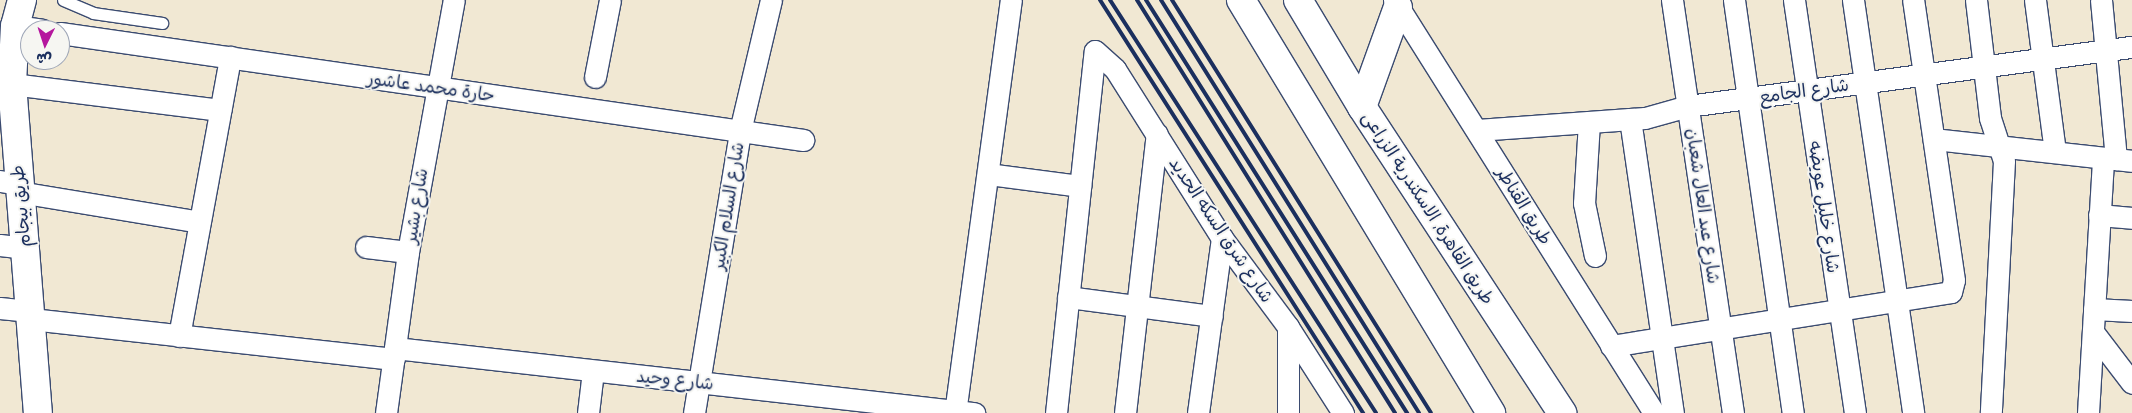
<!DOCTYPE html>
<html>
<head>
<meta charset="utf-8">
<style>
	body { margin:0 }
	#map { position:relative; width:2132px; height:413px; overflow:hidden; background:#f1e8d3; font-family:"Patrick Hand","Playpen Sans Arabic",sans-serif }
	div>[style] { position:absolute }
	.roads { filter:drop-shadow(1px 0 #3b4b70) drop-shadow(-1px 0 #3b4b70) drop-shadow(0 1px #3b4b70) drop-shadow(0 -1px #3b4b70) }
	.service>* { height:11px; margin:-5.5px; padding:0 5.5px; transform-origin:5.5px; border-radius:5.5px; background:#fff }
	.minor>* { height:21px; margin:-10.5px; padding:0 10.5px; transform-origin:10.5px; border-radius:10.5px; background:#fff }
	.secondary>* { height:28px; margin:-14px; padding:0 14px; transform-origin:14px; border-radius:14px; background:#fff }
	.trunk>* { height:28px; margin:-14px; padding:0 14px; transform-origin:14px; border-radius:14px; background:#fff }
	.rail>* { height:4px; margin:-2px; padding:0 2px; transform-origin:2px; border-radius:2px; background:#1b2f5e }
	span { translate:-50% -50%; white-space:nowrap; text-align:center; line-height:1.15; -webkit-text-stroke:4px #f6f6f2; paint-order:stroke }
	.street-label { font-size:18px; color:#1b2f5e }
	.north { position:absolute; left:20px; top:20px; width:50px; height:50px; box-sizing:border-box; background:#f6f6f2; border:1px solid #9ea6b7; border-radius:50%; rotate:184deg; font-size:14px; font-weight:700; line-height:20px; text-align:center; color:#1b2f5e }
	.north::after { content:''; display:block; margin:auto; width:18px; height:22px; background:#b5179e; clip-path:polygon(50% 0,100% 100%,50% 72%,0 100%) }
</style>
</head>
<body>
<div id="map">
	<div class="roads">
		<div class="service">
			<i style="left:63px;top:0;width:33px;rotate:23deg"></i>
			<i style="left:93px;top:13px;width:70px;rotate:8.2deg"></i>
		</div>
		<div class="minor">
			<i style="left:1394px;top:0;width:488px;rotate:57.8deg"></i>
			<i style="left:1672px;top:0;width:417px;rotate:81.6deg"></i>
			<i style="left:1734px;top:0;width:417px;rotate:81.9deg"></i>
			<i style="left:1794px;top:0;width:417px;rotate:81.6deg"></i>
			<i style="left:1853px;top:0;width:417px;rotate:81.7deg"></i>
			<i style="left:1976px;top:0;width:119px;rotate:83.2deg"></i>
			<i style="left:1990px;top:118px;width:45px;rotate:72deg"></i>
			<i style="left:2004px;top:161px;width:252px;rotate:93deg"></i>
			<i style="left:2035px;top:0;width:153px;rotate:82.5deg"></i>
			<i style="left:2101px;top:0;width:160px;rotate:84.6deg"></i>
			<i style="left:15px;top:26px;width:27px;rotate:8deg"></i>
			<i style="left:60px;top:33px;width:751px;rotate:8.19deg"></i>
			<i style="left:595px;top:77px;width:78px;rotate:-79deg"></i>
			<i style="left:12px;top:84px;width:210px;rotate:7.1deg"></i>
			<i style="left:1630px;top:119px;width:297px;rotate:81.7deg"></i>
			<i style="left:1589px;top:122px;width:81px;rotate:93.5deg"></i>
			<i style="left:1584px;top:203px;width:54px;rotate:78.3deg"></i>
			<i style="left:1477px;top:130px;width:168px;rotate:-4.1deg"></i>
			<i style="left:1645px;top:118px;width:45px;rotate:-15.6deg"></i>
			<i style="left:1688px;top:106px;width:448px;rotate:-7.6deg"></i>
			<i style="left:1934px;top:139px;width:199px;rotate:6.3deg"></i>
			<i style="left:988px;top:174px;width:93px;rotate:7.4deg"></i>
			<i style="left:0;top:181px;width:18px;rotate:9deg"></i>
			<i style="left:19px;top:192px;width:183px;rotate:9.4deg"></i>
			<i style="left:2099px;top:215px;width:33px;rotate:5deg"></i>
			<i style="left:0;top:245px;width:24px;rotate:7deg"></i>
			<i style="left:366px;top:247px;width:42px;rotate:6.8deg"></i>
			<i style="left:1068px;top:297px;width:145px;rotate:7.5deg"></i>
			<i style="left:0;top:308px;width:30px;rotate:6deg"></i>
			<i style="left:2094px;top:309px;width:38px;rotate:3deg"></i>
			<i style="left:31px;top:319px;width:365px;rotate:6.3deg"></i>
			<i style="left:1288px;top:327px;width:86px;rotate:90deg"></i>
			<i style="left:2093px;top:332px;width:64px;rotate:52.6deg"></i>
			<i style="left:179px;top:336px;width:284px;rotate:-79.6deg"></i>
			<i style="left:1611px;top:346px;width:344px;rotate:-9deg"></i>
			<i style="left:1951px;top:292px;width:12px;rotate:-76deg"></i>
			<i style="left:1954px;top:280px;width:283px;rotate:-98.3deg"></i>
			<i style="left:395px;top:348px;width:583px;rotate:6.41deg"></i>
			<i style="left:386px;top:413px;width:162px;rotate:-82.2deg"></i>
			<i style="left:408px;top:252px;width:256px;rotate:-79.7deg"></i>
			<i style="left:588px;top:413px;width:42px;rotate:-83.2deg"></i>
			<i style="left:694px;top:413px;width:286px;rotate:-80.7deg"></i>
			<i style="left:740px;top:131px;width:135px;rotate:-76.7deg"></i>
			<i style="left:955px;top:413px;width:417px;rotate:-82.3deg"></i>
			<i style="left:1056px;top:413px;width:364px;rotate:-83.9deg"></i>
			<i style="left:1095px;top:51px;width:27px;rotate:42deg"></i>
			<i style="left:1115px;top:69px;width:200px;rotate:57.7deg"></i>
			<i style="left:1222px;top:238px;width:111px;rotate:53.4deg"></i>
			<i style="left:1288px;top:327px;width:102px;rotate:57.4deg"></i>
			<i style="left:1125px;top:413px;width:281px;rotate:-83.5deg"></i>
			<i style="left:1198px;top:413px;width:177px;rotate:-82.2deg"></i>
			<i style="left:2088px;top:413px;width:255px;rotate:-86.6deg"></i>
		</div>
		<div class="secondary">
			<i style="left:22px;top:0;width:27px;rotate:105deg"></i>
			<i style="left:15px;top:26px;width:58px;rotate:93deg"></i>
			<i style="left:12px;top:84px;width:330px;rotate:85.5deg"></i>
		</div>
		<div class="trunk">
			<i style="left:1241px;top:0;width:483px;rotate:58.8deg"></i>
			<i style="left:1298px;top:0;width:125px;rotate:59.1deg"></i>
			<i style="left:1362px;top:107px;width:366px;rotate:56.8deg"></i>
			<i style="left:1362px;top:107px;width:106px;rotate:-70.2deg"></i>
		</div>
	</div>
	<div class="rail">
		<i style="left:1100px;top:0;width:490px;rotate:57.5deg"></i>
		<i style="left:1110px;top:0;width:491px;rotate:57.2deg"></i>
		<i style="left:1137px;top:0;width:487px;rotate:58deg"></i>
		<i style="left:1146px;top:0;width:489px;rotate:57.7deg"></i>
		<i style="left:1161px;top:0;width:487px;rotate:58deg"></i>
		<i style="left:1172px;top:0;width:487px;rotate:57.9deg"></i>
	</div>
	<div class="street-label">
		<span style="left:431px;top:87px;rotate:8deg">حارة محمد عاشور</span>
		<span style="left:1804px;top:91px;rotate:-8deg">شارع الجامع</span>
		<span style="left:21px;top:206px;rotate:-95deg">طريق بيجام</span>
		<span style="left:416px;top:206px;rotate:-81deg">شارع بشير</span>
		<span style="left:728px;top:206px;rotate:-81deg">شارع السلام الكبير</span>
		<span style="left:1524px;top:206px;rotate:58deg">طريق القناطر</span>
		<span style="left:1703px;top:206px;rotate:82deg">شارع عبد العال شعبان</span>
		<span style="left:1824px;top:207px;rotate:82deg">شارع خليل عويضه</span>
		<span style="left:1428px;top:208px;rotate:57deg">طريق القاهرة, الاسكندرية الزراعى</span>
		<span style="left:1221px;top:230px;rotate:56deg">شارع شرق السكه الحديد</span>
		<span style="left:675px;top:380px;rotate:6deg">شارع وحيد</span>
	</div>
	<div class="north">ش</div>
</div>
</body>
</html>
